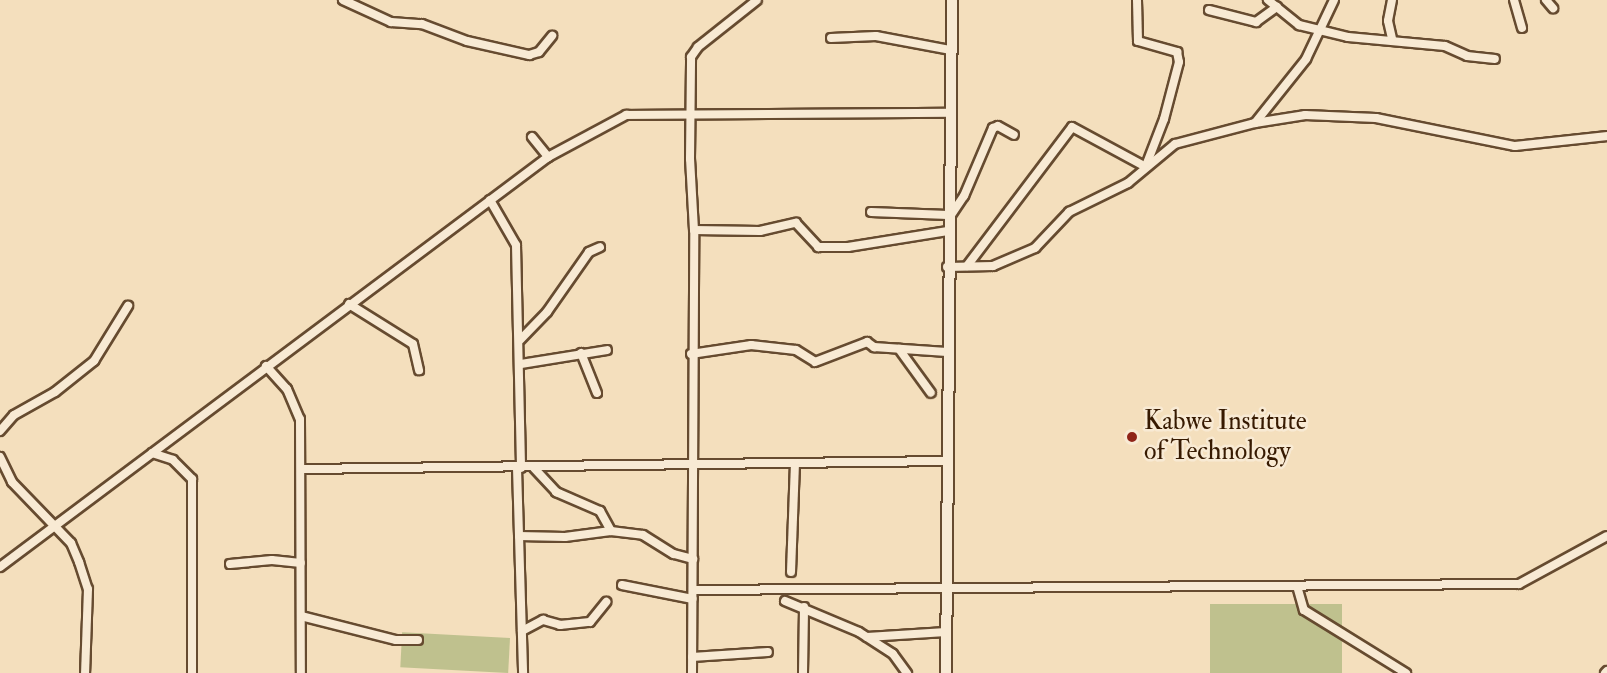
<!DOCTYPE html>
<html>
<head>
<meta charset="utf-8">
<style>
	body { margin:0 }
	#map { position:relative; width:1607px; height:673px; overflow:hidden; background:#f4dfbd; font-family:"IM FELL Double Pica",serif }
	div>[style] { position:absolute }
	.green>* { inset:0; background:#bfc18e; transform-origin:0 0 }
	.roads { filter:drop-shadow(2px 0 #664b30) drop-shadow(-2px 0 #664b30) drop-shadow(0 2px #664b30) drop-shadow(0 -2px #664b30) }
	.street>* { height:8px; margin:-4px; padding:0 4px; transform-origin:4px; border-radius:4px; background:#f8ead4 }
	.secondary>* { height:10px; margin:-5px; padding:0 5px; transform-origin:5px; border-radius:5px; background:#f8ead4 }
	.dots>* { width:16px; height:16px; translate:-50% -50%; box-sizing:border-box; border:3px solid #f8ead4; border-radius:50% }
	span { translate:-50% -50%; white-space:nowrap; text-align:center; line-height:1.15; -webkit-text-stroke:5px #f8ead4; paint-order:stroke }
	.poi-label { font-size:26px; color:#371a01 }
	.left { translate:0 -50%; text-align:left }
</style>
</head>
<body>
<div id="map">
	<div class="green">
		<i style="left:1210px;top:604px;width:132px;height:69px"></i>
		<i style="left:510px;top:638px;width:35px;height:108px;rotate:93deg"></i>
	</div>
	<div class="roads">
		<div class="street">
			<i style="left:343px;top:0;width:53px;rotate:24.6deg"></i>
			<i style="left:391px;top:22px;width:31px;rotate:4deg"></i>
			<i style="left:422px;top:24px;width:48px;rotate:20.7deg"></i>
			<i style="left:467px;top:41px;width:64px;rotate:12.7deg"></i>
			<i style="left:529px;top:55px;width:10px;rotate:-17deg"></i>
			<i style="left:539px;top:52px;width:21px;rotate:-51deg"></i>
			<i style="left:1137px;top:0;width:41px;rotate:88.6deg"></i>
			<i style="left:1138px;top:41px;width:41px;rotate:15.8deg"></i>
			<i style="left:1177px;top:52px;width:10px;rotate:79deg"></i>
			<i style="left:1179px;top:62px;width:59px;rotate:104.7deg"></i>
			<i style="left:1164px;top:119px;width:47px;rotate:111.1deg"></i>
			<i style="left:1268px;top:0;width:40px;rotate:39deg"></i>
			<i style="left:1299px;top:25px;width:50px;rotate:13.8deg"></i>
			<i style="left:1348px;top:37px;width:97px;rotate:5.3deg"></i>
			<i style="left:1445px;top:46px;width:24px;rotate:24deg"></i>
			<i style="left:1467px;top:56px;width:28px;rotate:6deg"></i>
			<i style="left:1392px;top:0;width:21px;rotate:101deg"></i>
			<i style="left:1388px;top:21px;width:18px;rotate:77deg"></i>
			<i style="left:1514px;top:0;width:29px;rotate:74deg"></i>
			<i style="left:1546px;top:0;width:11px;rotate:49deg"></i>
			<i style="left:1209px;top:10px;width:49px;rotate:14.3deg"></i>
			<i style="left:1256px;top:22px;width:26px;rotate:-36deg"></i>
			<i style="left:831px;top:38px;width:45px;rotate:-2.5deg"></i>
			<i style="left:876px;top:36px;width:75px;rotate:10.7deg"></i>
			<i style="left:1255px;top:123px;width:51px;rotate:-9.1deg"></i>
			<i style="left:1305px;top:115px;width:71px;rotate:2.4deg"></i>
			<i style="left:1376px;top:118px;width:142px;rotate:11.4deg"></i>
			<i style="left:1515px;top:146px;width:93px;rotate:-6.2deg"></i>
			<i style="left:532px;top:137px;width:26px;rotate:51deg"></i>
			<i style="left:490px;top:200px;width:52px;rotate:60deg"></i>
			<i style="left:516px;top:245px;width:223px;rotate:88.7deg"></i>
			<i style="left:871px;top:212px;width:77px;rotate:2.2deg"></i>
			<i style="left:949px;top:218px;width:27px;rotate:-56deg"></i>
			<i style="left:964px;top:196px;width:74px;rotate:-66.9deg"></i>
			<i style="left:993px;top:128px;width:5px;rotate:-22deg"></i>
			<i style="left:998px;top:126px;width:18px;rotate:29deg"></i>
			<i style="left:694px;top:230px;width:66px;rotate:0.9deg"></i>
			<i style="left:760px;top:231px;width:37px;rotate:-13deg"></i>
			<i style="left:796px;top:223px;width:33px;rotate:47deg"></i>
			<i style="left:818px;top:247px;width:30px"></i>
			<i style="left:848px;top:247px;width:101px;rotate:-9.1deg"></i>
			<i style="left:967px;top:266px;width:174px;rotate:-52.9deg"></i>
			<i style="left:1072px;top:127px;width:82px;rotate:28.4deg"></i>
			<i style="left:947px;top:267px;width:46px;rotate:-1.2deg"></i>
			<i style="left:993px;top:266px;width:46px;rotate:-23.2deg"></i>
			<i style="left:1035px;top:248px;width:50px;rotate:-46.6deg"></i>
			<i style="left:1069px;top:212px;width:66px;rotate:-26.2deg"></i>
			<i style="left:1128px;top:183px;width:61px;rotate:-39.7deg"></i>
			<i style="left:1175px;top:144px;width:83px;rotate:-14.7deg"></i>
			<i style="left:1255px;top:123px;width:82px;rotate:-51.4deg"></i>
			<i style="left:1306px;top:59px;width:65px;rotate:-64.6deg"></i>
			<i style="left:349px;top:304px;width:75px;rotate:32deg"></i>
			<i style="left:413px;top:344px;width:27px;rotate:77deg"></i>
			<i style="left:520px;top:340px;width:39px;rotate:-46deg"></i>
			<i style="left:547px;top:312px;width:73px;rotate:-55deg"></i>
			<i style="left:589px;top:252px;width:12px;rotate:-24deg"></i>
			<i style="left:899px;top:349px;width:54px;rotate:54deg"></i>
			<i style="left:581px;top:353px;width:43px;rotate:68.2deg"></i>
			<i style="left:691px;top:354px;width:61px;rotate:-8.5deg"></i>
			<i style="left:751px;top:345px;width:45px;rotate:6.3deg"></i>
			<i style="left:796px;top:350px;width:22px;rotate:32deg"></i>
			<i style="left:815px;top:362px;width:56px;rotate:-21deg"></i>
			<i style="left:867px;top:342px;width:9px;rotate:36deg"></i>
			<i style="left:874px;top:347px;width:73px;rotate:3.9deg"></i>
			<i style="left:521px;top:364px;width:87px;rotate:-9.2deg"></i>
			<i style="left:266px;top:366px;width:31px;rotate:48deg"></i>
			<i style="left:287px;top:389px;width:33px;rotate:67deg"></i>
			<i style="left:300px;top:419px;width:254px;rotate:89.8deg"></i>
			<i style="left:0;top:431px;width:21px;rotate:-49deg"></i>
			<i style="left:14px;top:415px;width:47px;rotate:-29.3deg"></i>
			<i style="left:55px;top:392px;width:50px;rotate:-38.5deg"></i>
			<i style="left:94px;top:361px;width:65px;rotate:-58.3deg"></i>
			<i style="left:152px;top:453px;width:22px;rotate:18deg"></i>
			<i style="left:173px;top:460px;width:27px;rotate:45deg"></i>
			<i style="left:192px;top:479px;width:194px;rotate:90deg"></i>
			<i style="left:0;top:457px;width:28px;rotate:64deg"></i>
			<i style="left:12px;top:482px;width:85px;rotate:46deg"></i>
			<i style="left:71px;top:543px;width:21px;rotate:67deg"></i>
			<i style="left:79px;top:562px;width:28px;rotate:72deg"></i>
			<i style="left:88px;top:589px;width:84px;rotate:92deg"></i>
			<i style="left:517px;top:468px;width:205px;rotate:88.3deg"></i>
			<i style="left:534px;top:468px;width:33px;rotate:47deg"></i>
			<i style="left:556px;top:492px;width:48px;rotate:23.4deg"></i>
			<i style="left:600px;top:511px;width:23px;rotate:61deg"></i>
			<i style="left:611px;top:531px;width:32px;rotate:7deg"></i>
			<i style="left:643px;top:535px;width:36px;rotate:32deg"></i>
			<i style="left:674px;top:554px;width:20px;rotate:15deg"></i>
			<i style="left:302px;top:469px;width:644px;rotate:-0.71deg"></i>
			<i style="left:519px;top:536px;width:46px;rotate:1.2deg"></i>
			<i style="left:565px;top:537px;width:46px;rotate:-7.4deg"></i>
			<i style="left:230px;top:564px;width:42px;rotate:-5.4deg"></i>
			<i style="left:272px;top:560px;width:29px;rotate:6deg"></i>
			<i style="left:0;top:567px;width:684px;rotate:-36.8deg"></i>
			<i style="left:548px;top:157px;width:89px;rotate:-28.3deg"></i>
			<i style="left:626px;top:115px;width:322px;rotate:-0.4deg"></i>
			<i style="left:791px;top:572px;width:109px;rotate:-87.9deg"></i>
			<i style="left:622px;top:585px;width:72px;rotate:11.2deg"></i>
			<i style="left:1297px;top:586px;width:25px;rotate:74deg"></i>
			<i style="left:1304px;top:610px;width:120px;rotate:31.7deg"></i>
			<i style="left:693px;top:590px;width:826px;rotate:-0.42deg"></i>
			<i style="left:1519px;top:584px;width:100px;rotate:-28.6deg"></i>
			<i style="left:785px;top:601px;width:80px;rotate:22.7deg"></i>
			<i style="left:859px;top:632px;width:40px;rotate:32.9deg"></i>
			<i style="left:893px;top:654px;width:24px;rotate:54deg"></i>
			<i style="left:301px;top:616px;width:98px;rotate:14.2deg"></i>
			<i style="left:396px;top:640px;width:22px"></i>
			<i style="left:522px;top:631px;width:24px;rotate:-28deg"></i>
			<i style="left:543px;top:620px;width:18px;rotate:16deg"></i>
			<i style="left:560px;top:625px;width:30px;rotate:-6deg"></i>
			<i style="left:590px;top:622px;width:26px;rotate:-51deg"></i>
			<i style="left:867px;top:637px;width:79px;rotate:-3.6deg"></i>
			<i style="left:692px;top:657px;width:76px;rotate:-3.8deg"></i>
			<i style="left:692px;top:673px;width:443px;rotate:-89.7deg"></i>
			<i style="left:694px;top:230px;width:71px;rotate:-93.2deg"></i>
			<i style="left:690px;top:159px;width:102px;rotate:-89.4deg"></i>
			<i style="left:691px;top:57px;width:12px;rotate:-55deg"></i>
			<i style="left:698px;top:47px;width:75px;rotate:-38.5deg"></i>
			<i style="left:803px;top:673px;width:66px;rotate:-89.1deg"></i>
			<i style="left:1605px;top:673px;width:3px;rotate:-45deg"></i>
		</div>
		<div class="secondary">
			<i style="left:946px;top:673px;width:673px;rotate:-89.49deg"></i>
		</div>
	</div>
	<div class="dots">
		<i style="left:1132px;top:437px;background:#8f2418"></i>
	</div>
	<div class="poi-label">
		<span class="left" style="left:1144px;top:437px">Kabwe Institute<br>of Technology</span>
	</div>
</div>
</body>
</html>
